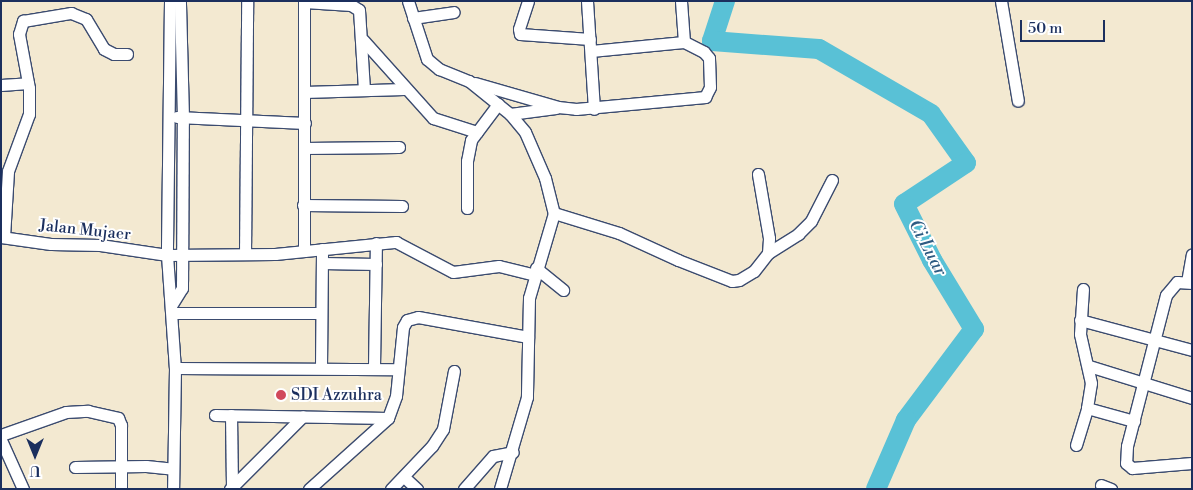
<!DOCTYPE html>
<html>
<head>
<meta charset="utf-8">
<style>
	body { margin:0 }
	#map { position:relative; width:1193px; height:490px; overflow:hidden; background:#f3e9d1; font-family:"Libre Bodoni",serif }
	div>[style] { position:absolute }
	.river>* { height:20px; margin:-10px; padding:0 10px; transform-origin:10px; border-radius:10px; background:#59c1d6 }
	.roads { filter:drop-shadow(1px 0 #3b4b6f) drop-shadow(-1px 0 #3b4b6f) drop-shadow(0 1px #3b4b6f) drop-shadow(0 -1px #3b4b6f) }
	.street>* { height:11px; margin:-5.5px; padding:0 5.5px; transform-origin:5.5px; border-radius:5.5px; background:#fff }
	.dots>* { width:14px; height:14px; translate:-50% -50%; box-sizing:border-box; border:2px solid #fff; border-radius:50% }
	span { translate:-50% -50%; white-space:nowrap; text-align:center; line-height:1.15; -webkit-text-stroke:4px #fff; paint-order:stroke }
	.street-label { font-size:16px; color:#1b2f5e }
	.poi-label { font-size:16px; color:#1b2f5e }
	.left { translate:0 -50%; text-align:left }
	.water-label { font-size:18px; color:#2e5b82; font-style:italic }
	.frame { position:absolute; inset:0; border:2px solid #1b2f5e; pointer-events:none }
	.north { position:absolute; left:10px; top:430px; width:50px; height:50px; -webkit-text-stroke:4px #fff; paint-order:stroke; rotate:180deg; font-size:14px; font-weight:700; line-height:20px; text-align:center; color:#1b2f5e }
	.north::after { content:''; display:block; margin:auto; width:18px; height:22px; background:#1b2f5e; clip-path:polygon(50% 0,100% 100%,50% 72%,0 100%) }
	.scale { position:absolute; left:1020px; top:20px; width:85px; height:22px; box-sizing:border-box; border:2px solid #1b2f5e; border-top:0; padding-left:6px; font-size:15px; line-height:18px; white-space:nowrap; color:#1b2f5e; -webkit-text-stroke:4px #fff; paint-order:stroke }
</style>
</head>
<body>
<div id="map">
	<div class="river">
		<i style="left:725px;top:1px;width:42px;rotate:108deg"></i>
		<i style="left:712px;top:41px;width:107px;rotate:4.3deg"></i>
		<i style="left:819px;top:49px;width:129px;rotate:30.1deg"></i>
		<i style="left:931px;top:114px;width:60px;rotate:54.5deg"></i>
		<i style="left:966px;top:163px;width:74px;rotate:146.5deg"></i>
		<i style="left:904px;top:204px;width:63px;rotate:63.4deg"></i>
		<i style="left:932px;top:260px;width:81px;rotate:58.7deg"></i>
		<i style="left:974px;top:329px;width:114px;rotate:126.8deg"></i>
		<i style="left:906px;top:420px;width:75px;rotate:113.5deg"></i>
	</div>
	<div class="roads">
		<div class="street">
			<i style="left:170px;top:1px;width:254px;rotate:90.7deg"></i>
			<i style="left:167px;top:255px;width:113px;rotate:86deg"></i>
			<i style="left:175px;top:368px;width:121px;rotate:90.9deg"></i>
			<i style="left:304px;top:1px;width:250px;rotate:90deg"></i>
			<i style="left:408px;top:1px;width:61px;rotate:71.9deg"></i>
			<i style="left:427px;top:59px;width:16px;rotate:40deg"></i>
			<i style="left:439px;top:69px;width:32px;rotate:22deg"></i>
			<i style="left:469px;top:81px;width:53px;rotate:38.8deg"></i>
			<i style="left:510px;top:114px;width:23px;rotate:50deg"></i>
			<i style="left:525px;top:132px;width:50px;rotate:66.5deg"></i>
			<i style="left:545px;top:178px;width:36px;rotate:76deg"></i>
			<i style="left:554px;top:213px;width:89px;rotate:106.4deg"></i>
			<i style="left:529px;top:298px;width:99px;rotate:91.2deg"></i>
			<i style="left:527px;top:397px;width:96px;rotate:106.4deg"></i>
			<i style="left:528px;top:1px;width:29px;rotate:108deg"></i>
			<i style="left:519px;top:29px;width:5px;rotate:79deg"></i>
			<i style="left:520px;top:34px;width:70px;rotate:4.1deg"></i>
			<i style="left:587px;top:1px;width:108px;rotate:86.3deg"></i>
			<i style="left:1001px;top:1px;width:101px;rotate:80.4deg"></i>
			<i style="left:304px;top:2px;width:47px;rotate:3.7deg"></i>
			<i style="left:351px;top:5px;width:9px;rotate:32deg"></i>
			<i style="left:359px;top:10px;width:79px;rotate:86.4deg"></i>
			<i style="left:413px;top:18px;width:41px;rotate:-8.3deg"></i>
			<i style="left:363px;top:40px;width:105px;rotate:48.1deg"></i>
			<i style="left:433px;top:118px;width:46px;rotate:17.7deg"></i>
			<i style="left:591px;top:51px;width:93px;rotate:-5.5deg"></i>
			<i style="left:475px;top:83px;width:86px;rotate:16.1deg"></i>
			<i style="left:558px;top:107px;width:18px;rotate:6deg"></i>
			<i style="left:576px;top:109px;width:130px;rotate:-5.3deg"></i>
			<i style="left:705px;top:97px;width:11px;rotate:-63deg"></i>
			<i style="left:710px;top:87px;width:29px;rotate:-92deg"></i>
			<i style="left:709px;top:58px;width:8px;rotate:-130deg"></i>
			<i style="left:704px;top:52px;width:22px;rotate:-153deg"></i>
			<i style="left:684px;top:42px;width:41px;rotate:-94.2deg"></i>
			<i style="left:1px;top:85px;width:27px;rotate:-4deg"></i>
			<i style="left:304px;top:92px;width:100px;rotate:-1.7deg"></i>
			<i style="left:510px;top:114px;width:46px;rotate:-7.4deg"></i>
			<i style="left:177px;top:117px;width:128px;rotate:2.7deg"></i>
			<i style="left:304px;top:148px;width:95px;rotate:-0.6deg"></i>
			<i style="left:303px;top:205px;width:99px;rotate:0.6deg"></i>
			<i style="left:467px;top:208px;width:47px;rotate:-90deg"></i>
			<i style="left:467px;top:161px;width:21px;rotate:-79deg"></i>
			<i style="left:471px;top:140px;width:45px;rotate:-53.1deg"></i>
			<i style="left:554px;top:213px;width:68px;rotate:17.1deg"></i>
			<i style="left:619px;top:233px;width:65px;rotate:24.6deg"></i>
			<i style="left:678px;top:260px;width:58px;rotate:21.3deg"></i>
			<i style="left:732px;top:281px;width:7px;rotate:-8deg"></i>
			<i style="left:739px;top:280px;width:17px;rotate:-31deg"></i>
			<i style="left:754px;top:271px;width:23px;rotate:-52deg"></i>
			<i style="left:768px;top:253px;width:15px;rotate:-86deg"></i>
			<i style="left:769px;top:238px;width:65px;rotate:-99.8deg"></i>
			<i style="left:1px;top:237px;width:50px;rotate:8deg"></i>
			<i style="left:51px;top:244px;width:49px;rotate:1.2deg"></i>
			<i style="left:100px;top:245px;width:68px;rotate:8.5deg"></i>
			<i style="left:167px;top:255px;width:108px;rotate:-0.5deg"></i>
			<i style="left:275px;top:254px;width:122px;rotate:-5.7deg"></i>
			<i style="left:396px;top:242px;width:64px;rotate:27.8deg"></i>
			<i style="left:453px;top:272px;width:46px;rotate:-7.4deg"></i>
			<i style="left:499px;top:266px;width:36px;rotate:14deg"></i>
			<i style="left:4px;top:237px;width:66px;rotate:-86.5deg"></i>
			<i style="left:8px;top:171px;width:61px;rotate:-69.8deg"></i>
			<i style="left:29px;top:114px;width:26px;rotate:-90deg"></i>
			<i style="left:29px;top:88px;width:55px;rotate:-100.5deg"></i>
			<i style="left:19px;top:34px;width:14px;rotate:-73deg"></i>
			<i style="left:23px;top:21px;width:49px;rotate:-9.5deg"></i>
			<i style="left:71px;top:13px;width:16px;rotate:22deg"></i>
			<i style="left:86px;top:19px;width:35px;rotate:59deg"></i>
			<i style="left:104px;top:49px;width:11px;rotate:27deg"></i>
			<i style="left:114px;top:54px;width:13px"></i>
			<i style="left:768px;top:253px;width:36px;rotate:-32deg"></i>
			<i style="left:798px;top:234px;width:18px;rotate:-45deg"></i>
			<i style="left:811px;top:221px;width:46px;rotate:-62.9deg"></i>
			<i style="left:245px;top:254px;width:253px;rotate:-89.5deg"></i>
			<i style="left:322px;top:263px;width:54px;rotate:1.1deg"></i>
			<i style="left:536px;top:268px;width:35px;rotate:39deg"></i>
			<i style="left:1187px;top:282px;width:28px;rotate:-80deg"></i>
			<i style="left:1192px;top:283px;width:15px;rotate:-176deg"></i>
			<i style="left:1177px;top:282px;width:17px;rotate:130deg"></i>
			<i style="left:1166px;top:295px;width:156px;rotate:104.5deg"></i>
			<i style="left:1127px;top:446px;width:17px;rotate:93deg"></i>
			<i style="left:1126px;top:463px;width:8px;rotate:40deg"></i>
			<i style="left:1132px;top:468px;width:60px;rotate:-4.8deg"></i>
			<i style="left:172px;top:304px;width:19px;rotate:-58deg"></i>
			<i style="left:182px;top:288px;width:170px;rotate:-89.7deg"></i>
			<i style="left:183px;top:118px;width:117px;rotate:-91.5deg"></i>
			<i style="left:172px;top:313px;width:149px"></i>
			<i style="left:1080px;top:320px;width:116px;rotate:15deg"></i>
			<i style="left:1089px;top:366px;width:108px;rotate:17.3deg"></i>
			<i style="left:321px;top:367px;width:118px;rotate:-89.5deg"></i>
			<i style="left:374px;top:367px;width:124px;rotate:-89.1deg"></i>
			<i style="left:175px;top:368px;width:223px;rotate:0.3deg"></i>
			<i style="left:1087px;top:408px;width:49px;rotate:15.5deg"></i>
			<i style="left:215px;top:415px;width:173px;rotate:1deg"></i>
			<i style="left:231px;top:415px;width:72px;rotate:89.2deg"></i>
			<i style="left:1px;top:435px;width:69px;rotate:-19.5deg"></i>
			<i style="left:66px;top:412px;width:22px;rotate:-3deg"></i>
			<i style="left:88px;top:411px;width:31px;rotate:13deg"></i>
			<i style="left:118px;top:418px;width:8px;rotate:67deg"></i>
			<i style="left:121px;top:425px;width:64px;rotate:90deg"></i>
			<i style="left:1px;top:440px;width:54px;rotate:65.8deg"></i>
			<i style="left:1076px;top:445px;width:39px;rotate:-73deg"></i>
			<i style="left:1087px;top:408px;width:25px;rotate:-81deg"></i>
			<i style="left:1091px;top:383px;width:50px;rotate:-102.7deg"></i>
			<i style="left:1080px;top:334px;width:45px;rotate:-86.2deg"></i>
			<i style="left:75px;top:467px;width:71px;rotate:-0.8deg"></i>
			<i style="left:146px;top:466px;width:27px;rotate:6deg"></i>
			<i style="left:404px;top:477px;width:18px;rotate:43deg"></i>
			<i style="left:1101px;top:485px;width:11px;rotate:22deg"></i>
			<i style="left:230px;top:489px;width:103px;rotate:-45deg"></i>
			<i style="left:309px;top:489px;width:106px;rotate:-41.9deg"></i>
			<i style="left:388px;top:418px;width:23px;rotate:-70deg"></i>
			<i style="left:396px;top:396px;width:69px;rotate:-84.2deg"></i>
			<i style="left:403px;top:327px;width:8px;rotate:-60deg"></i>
			<i style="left:407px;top:320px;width:11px;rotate:-15deg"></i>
			<i style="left:418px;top:317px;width:112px;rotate:10.3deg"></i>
			<i style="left:391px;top:489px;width:59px;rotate:-46.4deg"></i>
			<i style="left:432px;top:446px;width:20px;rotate:-57deg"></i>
			<i style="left:443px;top:429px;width:59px;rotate:-79.3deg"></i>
			<i style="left:464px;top:489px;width:44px;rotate:-48.7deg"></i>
			<i style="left:493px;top:456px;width:20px;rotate:-11deg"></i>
		</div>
	</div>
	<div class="dots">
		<i style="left:281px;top:395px;background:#d1495b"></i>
	</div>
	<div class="street-label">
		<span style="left:85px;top:230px;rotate:6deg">Jalan Mujaer</span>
	</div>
	<div class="poi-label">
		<span class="left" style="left:291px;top:395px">SDI Azzuhra</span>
	</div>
	<div class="water-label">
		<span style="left:927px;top:248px;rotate:62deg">Ci Luar</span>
	</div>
	<div class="frame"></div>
	<div class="north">U</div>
	<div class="scale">50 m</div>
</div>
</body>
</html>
